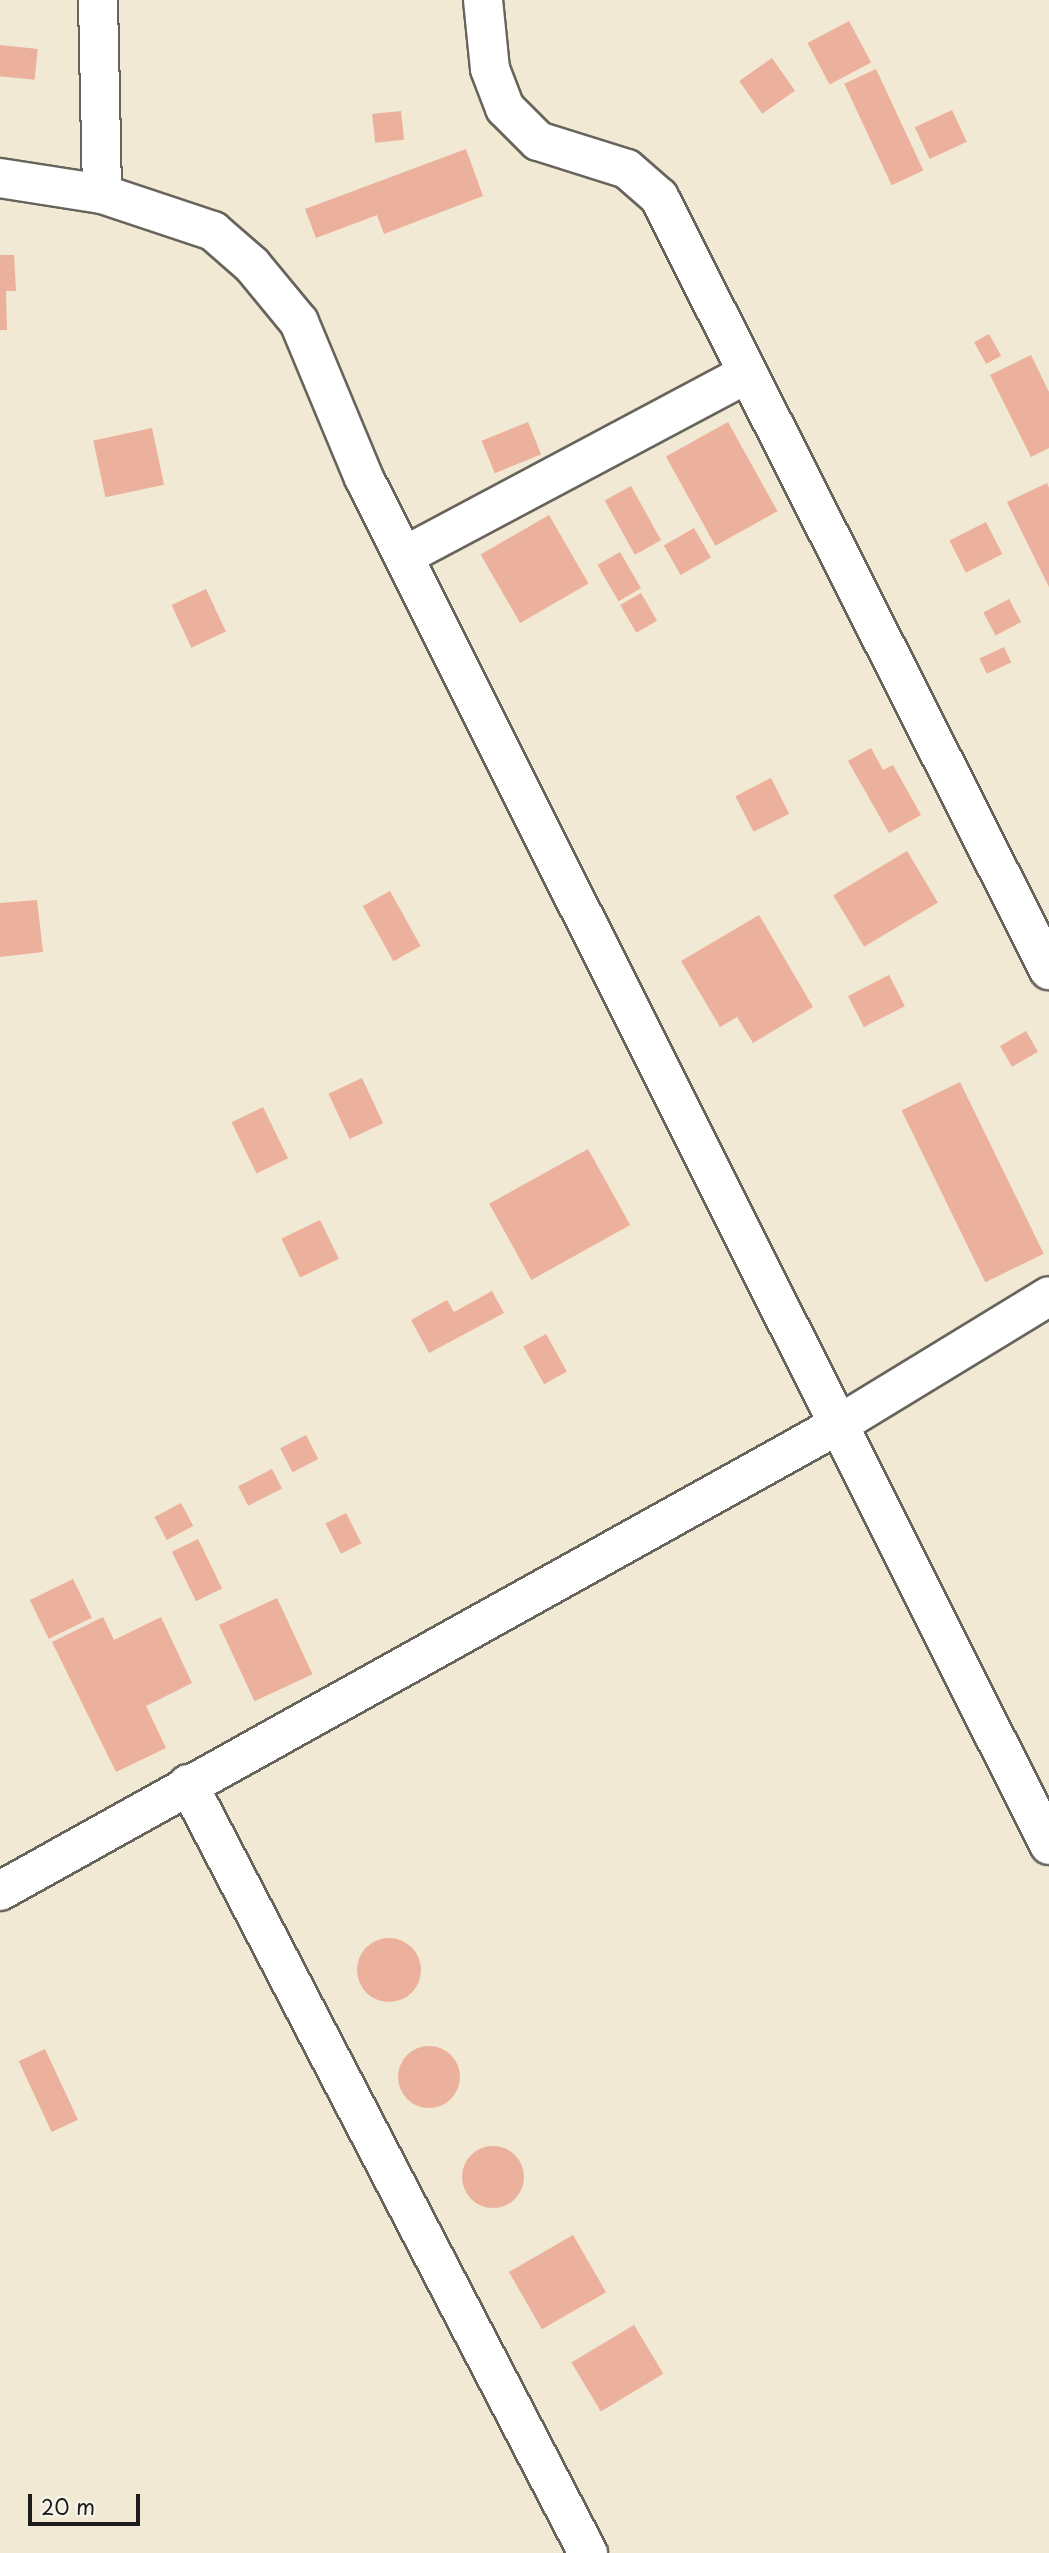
<!DOCTYPE html>
<html>
<head>
<meta charset="utf-8">
<style>
	body { margin:0 }
	#map { position:relative; width:1049px; height:2553px; overflow:hidden; background:#f1e9d3; font-family:"Playpen Sans",sans-serif }
	div>[style] { position:absolute }
	.building>* { inset:0; background:#ebb19d; transform-origin:0 0 }
	.round { border-radius:50% }
	.roads { filter:drop-shadow(2px 0 #67645c) drop-shadow(-2px 0 #67645c) drop-shadow(0 2px #67645c) drop-shadow(0 -2px #67645c) }
	.minor>* { height:38px; margin:-19px; padding:0 19px; transform-origin:19px; border-radius:19px; background:#fff }
	span { translate:-50% -50%; white-space:nowrap; text-align:center; line-height:1.15; -webkit-text-stroke:5px #f7f3e8; paint-order:stroke }
	.scale { position:absolute; left:28px; top:2494px; width:112px; height:32px; box-sizing:border-box; border:4px solid #1c1c1c; border-top:0; padding-left:9px; font-size:21px; line-height:24px; white-space:nowrap; color:#1c1c1c; -webkit-text-stroke:5px #f7f3e8; paint-order:stroke }
</style>
</head>
<body>
<div id="map">
	<div class="building">
		<i style="left:849px;top:21px;width:47px;height:47px;rotate:62deg"></i>
		<i style="left:0;top:45px;width:38px;height:31px;rotate:6deg"></i>
		<i style="left:772px;top:58px;width:40px;height:40px;rotate:55deg"></i>
		<i style="left:876px;top:69px;width:112px;height:35px;rotate:65deg"></i>
		<i style="left:952px;top:110px;width:35px;height:41px;rotate:65deg"></i>
		<i style="left:401px;top:111px;width:29px;height:29px;rotate:84deg"></i>
		<i style="clip-path:polygon(466px 149px,483px 196px,384px 234px,377px 215px,316px 238px,305px 209px)"></i>
		<i style="clip-path:polygon(0 255px,14px 255px,16px 291px,6px 291px,7px 330px,0 330px)"></i>
		<i style="left:989px;top:334px;width:25px;height:17px;rotate:61deg"></i>
		<i style="clip-path:polygon(1031px 355px,1049px 392px,1049px 448px,1031px 457px,990px 375px)"></i>
		<i style="left:528px;top:422px;width:35px;height:50px;rotate:68deg"></i>
		<i style="left:728px;top:422px;width:102px;height:71px;rotate:61deg"></i>
		<i style="left:152px;top:428px;width:58px;height:60px;rotate:78deg"></i>
		<i style="clip-path:polygon(1047px 483px,1049px 488px,1049px 587px,1007px 502px)"></i>
		<i style="left:631px;top:486px;width:62px;height:30px;rotate:61deg"></i>
		<i style="left:549px;top:515px;width:79px;height:79px;rotate:60deg"></i>
		<i style="left:986px;top:522px;width:36px;height:41px;rotate:63deg"></i>
		<i style="left:694px;top:528px;width:34px;height:35px;rotate:60deg"></i>
		<i style="left:620px;top:552px;width:42px;height:26px;rotate:60deg"></i>
		<i style="left:206px;top:589px;width:47px;height:38px;rotate:65deg"></i>
		<i style="left:641px;top:593px;width:32px;height:24px;rotate:60deg"></i>
		<i style="left:1009px;top:599px;width:26px;height:29px;rotate:62deg"></i>
		<i style="left:1004px;top:647px;width:17px;height:27px;rotate:65deg"></i>
		<i style="clip-path:polygon(871px 748px,883px 770px,893px 765px,921px 815px,889px 833px,848px 761px)"></i>
		<i style="left:771px;top:778px;width:40px;height:40px;rotate:63deg"></i>
		<i style="left:907px;top:851px;width:60px;height:86px;rotate:59deg"></i>
		<i style="left:390px;top:891px;width:63px;height:31px;rotate:61deg"></i>
		<i style="clip-path:polygon(37px 900px,43px 952px,0 957px,0 903px)"></i>
		<i style="clip-path:polygon(759px 915px,813px 1007px,753px 1043px,737px 1017px,720px 1027px,681px 961px)"></i>
		<i style="left:889px;top:975px;width:35px;height:46px;rotate:63deg"></i>
		<i style="left:1026px;top:1031px;width:24px;height:30px;rotate:60deg"></i>
		<i style="left:362px;top:1078px;width:50px;height:37px;rotate:65deg"></i>
		<i style="left:960px;top:1082px;width:191px;height:65px;rotate:64deg"></i>
		<i style="left:263px;top:1107px;width:57px;height:35px;rotate:64deg"></i>
		<i style="left:588px;top:1149px;width:87px;height:113px;rotate:61deg"></i>
		<i style="left:320px;top:1220px;width:43px;height:43px;rotate:64deg"></i>
		<i style="clip-path:polygon(492px 1291px,504px 1313px,429px 1353px,411px 1320px,447px 1300px,454px 1312px)"></i>
		<i style="left:546px;top:1334px;width:43px;height:26px;rotate:61deg"></i>
		<i style="left:306px;top:1435px;width:27px;height:29px;rotate:63deg"></i>
		<i style="left:272px;top:1469px;width:22px;height:38px;rotate:63deg"></i>
		<i style="left:181px;top:1503px;width:26px;height:30px;rotate:62deg"></i>
		<i style="left:346px;top:1513px;width:34px;height:23px;rotate:63deg"></i>
		<i style="left:198px;top:1539px;width:55px;height:29px;rotate:64deg"></i>
		<i style="left:73px;top:1579px;width:43px;height:48px;rotate:64deg"></i>
		<i style="left:277px;top:1598px;width:84px;height:64px;rotate:65deg"></i>
		<i style="clip-path:polygon(103px 1617px,114px 1640px,161px 1617px,192px 1683px,146px 1706px,166px 1748px,116px 1772px,52px 1642px)"></i>
		<i class="round" style="left:357px;top:1938px;width:64px;height:64px"></i>
		<i class="round" style="left:398px;top:2046px;width:62px;height:62px"></i>
		<i style="left:45px;top:2049px;width:78px;height:29px;rotate:65deg"></i>
		<i class="round" style="left:462px;top:2146px;width:62px;height:62px"></i>
		<i style="left:573px;top:2235px;width:66px;height:74px;rotate:60deg"></i>
		<i style="left:634px;top:2325px;width:57px;height:73px;rotate:59deg"></i>
	</div>
	<div class="roads">
		<div class="minor">
			<i style="left:98px;top:0;width:194px;rotate:88.8deg"></i>
			<i style="left:102px;top:194px;width:117px;rotate:18.4deg"></i>
			<i style="left:213px;top:231px;width:52px;rotate:41.1deg"></i>
			<i style="left:252px;top:265px;width:74px;rotate:50.5deg"></i>
			<i style="left:299px;top:322px;width:169px;rotate:67.4deg"></i>
			<i style="left:364px;top:478px;width:1529px;rotate:63.38deg"></i>
			<i style="left:483px;top:0;width:69px;rotate:84.2deg"></i>
			<i style="left:490px;top:69px;width:42px;rotate:69deg"></i>
			<i style="left:505px;top:108px;width:47px;rotate:45deg"></i>
			<i style="left:538px;top:141px;width:93px;rotate:17.5deg"></i>
			<i style="left:627px;top:169px;width:43px;rotate:41.2deg"></i>
			<i style="left:659px;top:197px;width:866px;rotate:63.23deg"></i>
			<i style="left:0;top:178px;width:103px;rotate:8.9deg"></i>
			<i style="left:406px;top:555px;width:387px;rotate:-28deg"></i>
			<i style="left:188px;top:1784px;width:867px;rotate:62.52deg"></i>
			<i style="left:0;top:1891px;width:959px;rotate:-29.08deg"></i>
			<i style="left:838px;top:1425px;width:247px;rotate:-31.4deg"></i>
		</div>
	</div>
	<div class="scale">20 m</div>
</div>
</body>
</html>
